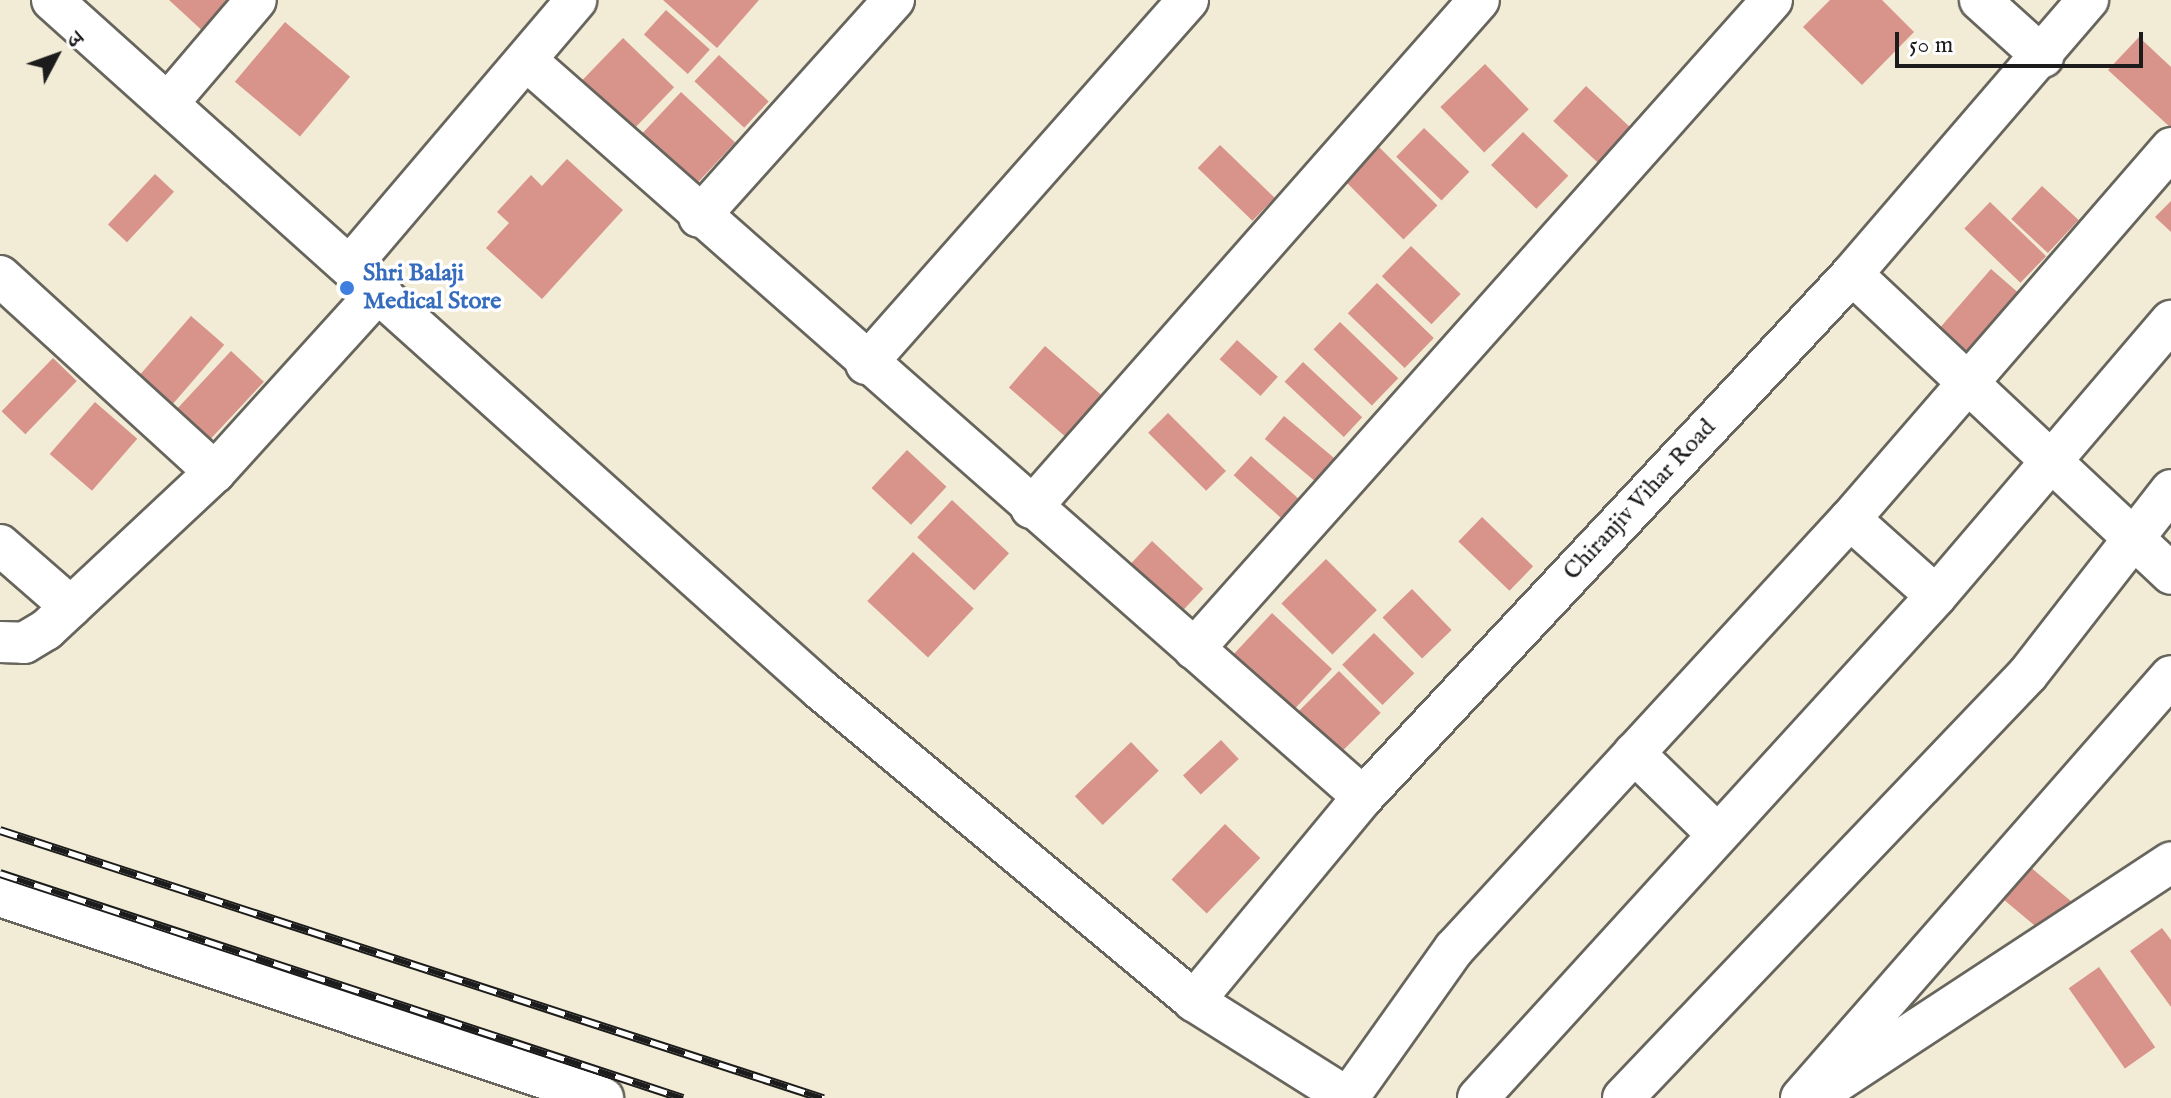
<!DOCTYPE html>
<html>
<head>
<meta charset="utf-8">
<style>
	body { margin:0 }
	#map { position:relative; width:2171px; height:1098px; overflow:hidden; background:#f2ecd6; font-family:"IM FELL English","Noto Serif Devanagari",serif }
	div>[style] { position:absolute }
	.building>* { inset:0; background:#d8938a; transform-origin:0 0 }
	.roads { filter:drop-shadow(2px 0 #67655d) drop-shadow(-2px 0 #67655d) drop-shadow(0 2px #67655d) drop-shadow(0 -2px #67655d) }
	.minor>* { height:40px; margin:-20px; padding:0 20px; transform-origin:20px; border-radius:20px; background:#fff }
	.rail>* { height:9px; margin-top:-4.5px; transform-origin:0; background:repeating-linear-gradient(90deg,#fff 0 18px,#1c1c1c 0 36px); box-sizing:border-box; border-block:2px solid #1c1c1c }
	.dots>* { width:22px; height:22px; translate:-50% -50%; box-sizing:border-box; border:4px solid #fff; border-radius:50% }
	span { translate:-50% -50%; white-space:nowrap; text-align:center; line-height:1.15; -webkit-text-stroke:7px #fff; paint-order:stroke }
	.shop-label { font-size:24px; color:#366cbe; font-weight:700 }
	.left { translate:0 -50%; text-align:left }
	.street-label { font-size:24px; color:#1c1c1c }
	.north { position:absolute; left:16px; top:16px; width:80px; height:80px; -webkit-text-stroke:6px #fff; paint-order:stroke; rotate:49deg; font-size:22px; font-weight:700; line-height:32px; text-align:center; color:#1c1c1c }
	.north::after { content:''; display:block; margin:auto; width:28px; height:36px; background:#1c1c1c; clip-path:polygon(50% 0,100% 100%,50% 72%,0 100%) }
	.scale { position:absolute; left:1895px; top:32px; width:248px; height:36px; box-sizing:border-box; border:4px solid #1c1c1c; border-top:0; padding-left:10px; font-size:24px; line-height:28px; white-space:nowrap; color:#1c1c1c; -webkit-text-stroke:6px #fff; paint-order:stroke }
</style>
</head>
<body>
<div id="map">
	<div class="building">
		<i style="clip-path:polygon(169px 0,239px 0,207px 35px)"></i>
		<i style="clip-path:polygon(663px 0,759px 0,717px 48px)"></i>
		<i style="clip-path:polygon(1830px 0,1882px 0,1914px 32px,1862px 85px,1803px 27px)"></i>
		<i style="left:666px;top:10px;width:59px;height:33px;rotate:42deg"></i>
		<i style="left:285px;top:22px;width:85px;height:78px;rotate:40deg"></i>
		<i style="clip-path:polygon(2139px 37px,2171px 67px,2171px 128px,2108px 70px)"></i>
		<i style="left:623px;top:38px;width:71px;height:69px;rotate:44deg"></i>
		<i style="left:719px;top:55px;width:68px;height:36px;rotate:43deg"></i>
		<i style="left:1485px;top:64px;width:63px;height:62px;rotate:46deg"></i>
		<i style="left:1586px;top:86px;width:67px;height:48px;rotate:43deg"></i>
		<i style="left:681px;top:92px;width:74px;height:64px;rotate:43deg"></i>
		<i style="left:1424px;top:128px;width:63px;height:40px;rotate:44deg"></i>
		<i style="left:1523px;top:132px;width:63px;height:46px;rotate:44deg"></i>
		<i style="left:1371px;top:139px;width:94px;height:48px;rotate:45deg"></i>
		<i style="left:1220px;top:145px;width:76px;height:32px;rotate:44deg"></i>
		<i style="clip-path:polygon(567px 159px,623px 210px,542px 299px,486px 248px,509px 223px,497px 212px,531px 175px,542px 186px)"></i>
		<i style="left:155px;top:174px;width:26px;height:69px;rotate:43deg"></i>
		<i style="left:2042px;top:186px;width:50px;height:45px;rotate:43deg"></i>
		<i style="clip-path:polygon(2171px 201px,2171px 232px,2155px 217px)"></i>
		<i style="left:1990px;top:202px;width:78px;height:37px;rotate:44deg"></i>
		<i style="left:1411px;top:246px;width:69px;height:42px;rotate:44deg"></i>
		<i style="left:1991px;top:269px;width:45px;height:96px;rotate:41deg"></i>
		<i style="left:1377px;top:283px;width:79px;height:42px;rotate:44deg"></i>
		<i style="left:191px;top:316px;width:44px;height:85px;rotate:41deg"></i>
		<i style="left:1340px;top:322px;width:81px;height:38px;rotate:44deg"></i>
		<i style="left:1237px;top:340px;width:55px;height:26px;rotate:42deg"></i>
		<i style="left:1045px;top:346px;width:75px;height:55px;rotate:41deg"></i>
		<i style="left:231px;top:351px;width:45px;height:82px;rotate:43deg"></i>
		<i style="left:53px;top:358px;width:33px;height:74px;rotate:44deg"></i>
		<i style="left:1303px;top:362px;width:81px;height:27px;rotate:43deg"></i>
		<i style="left:95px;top:402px;width:56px;height:69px;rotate:41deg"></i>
		<i style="left:1168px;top:413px;width:82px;height:28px;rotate:45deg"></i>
		<i style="left:1284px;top:416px;width:79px;height:30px;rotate:40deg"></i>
		<i style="left:907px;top:450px;width:54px;height:52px;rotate:43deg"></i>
		<i style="left:1251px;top:456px;width:76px;height:26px;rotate:42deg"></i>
		<i style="left:952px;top:500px;width:78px;height:51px;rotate:43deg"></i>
		<i style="left:1482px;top:517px;width:71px;height:34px;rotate:44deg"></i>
		<i style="left:1152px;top:541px;width:70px;height:37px;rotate:43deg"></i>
		<i style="left:913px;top:552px;width:83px;height:67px;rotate:43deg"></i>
		<i style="left:1326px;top:559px;width:72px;height:63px;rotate:45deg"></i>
		<i style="left:1412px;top:589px;width:57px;height:41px;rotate:46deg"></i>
		<i style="left:1272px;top:613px;width:82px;height:60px;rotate:43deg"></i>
		<i style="left:1374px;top:633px;width:57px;height:45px;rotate:45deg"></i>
		<i style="left:1339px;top:671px;width:59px;height:62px;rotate:45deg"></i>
		<i style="left:1221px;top:740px;width:26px;height:52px;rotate:47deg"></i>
		<i style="left:1131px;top:742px;width:40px;height:78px;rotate:46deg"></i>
		<i style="left:1225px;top:824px;width:49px;height:77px;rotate:44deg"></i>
		<i style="left:2016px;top:855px;width:77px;height:42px;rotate:40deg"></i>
		<i style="clip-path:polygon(2162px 928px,2171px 940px,2171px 1007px,2130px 951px)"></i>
		<i style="left:2099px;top:967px;width:98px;height:37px;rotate:55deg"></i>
	</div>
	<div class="roads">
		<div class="minor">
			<i style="left:52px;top:0;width:1033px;rotate:41.9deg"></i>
			<i style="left:821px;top:690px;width:486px;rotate:39.8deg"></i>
			<i style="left:1194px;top:1001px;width:182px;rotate:32.2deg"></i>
			<i style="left:1980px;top:0;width:85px;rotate:42.1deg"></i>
			<i style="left:526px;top:60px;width:1115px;rotate:41.36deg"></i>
			<i style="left:168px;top:103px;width:135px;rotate:-49.5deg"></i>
			<i style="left:699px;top:217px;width:292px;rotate:-48.1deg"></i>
			<i style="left:350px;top:266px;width:349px;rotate:-49.6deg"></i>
			<i style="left:1852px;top:274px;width:438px;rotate:43.2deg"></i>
			<i style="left:0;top:276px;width:291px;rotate:42.4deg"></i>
			<i style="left:866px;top:364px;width:486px;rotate:-48.5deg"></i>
			<i style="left:1031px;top:508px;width:677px;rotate:-48.59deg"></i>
			<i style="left:1850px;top:519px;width:115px;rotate:41.8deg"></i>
			<i style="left:0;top:545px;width:94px;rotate:41.1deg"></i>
			<i style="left:0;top:642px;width:24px;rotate:2deg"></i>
			<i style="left:24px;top:643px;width:26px;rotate:-31deg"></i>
			<i style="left:46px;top:630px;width:231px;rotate:-43.1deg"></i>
			<i style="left:215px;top:472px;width:247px;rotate:-47.8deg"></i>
			<i style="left:1194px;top:649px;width:869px;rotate:-48.31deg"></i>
			<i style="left:1634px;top:753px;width:115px;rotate:44.3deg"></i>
			<i style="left:0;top:896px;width:636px;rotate:18.52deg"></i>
			<i style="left:1194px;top:1001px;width:265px;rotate:-50.4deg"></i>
			<i style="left:1363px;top:797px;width:716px;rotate:-46.92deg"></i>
			<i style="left:1852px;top:274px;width:362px;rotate:-49.3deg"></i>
			<i style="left:1829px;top:1087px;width:409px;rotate:-33.3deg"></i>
			<i style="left:1348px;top:1098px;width:183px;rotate:-54.6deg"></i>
			<i style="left:1454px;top:949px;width:585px;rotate:-47.36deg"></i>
			<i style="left:1850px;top:519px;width:491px;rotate:-49.1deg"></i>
			<i style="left:1478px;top:1098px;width:680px;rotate:-47.62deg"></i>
			<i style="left:1936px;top:596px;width:362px;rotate:-49.5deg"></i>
			<i style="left:1623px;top:1098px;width:586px;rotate:-46.31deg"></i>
			<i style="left:2028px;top:674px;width:233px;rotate:-52.1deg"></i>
			<i style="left:1801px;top:1098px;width:561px;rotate:-48.76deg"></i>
		</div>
	</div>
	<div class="rail">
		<i style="left:0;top:830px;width:866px;rotate:18.04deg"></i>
		<i style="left:0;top:873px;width:719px;rotate:18.23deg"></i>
	</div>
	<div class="dots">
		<i style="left:347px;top:288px;background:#3f7fe0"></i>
	</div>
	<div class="shop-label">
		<span class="left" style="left:363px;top:288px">Shri Balaji<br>Medical Store</span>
	</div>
	<div class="street-label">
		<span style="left:1640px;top:500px;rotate:-47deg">Chiranjiv Vihar Road</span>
	</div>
	<div class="north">उ</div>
	<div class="scale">50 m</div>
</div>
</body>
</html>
